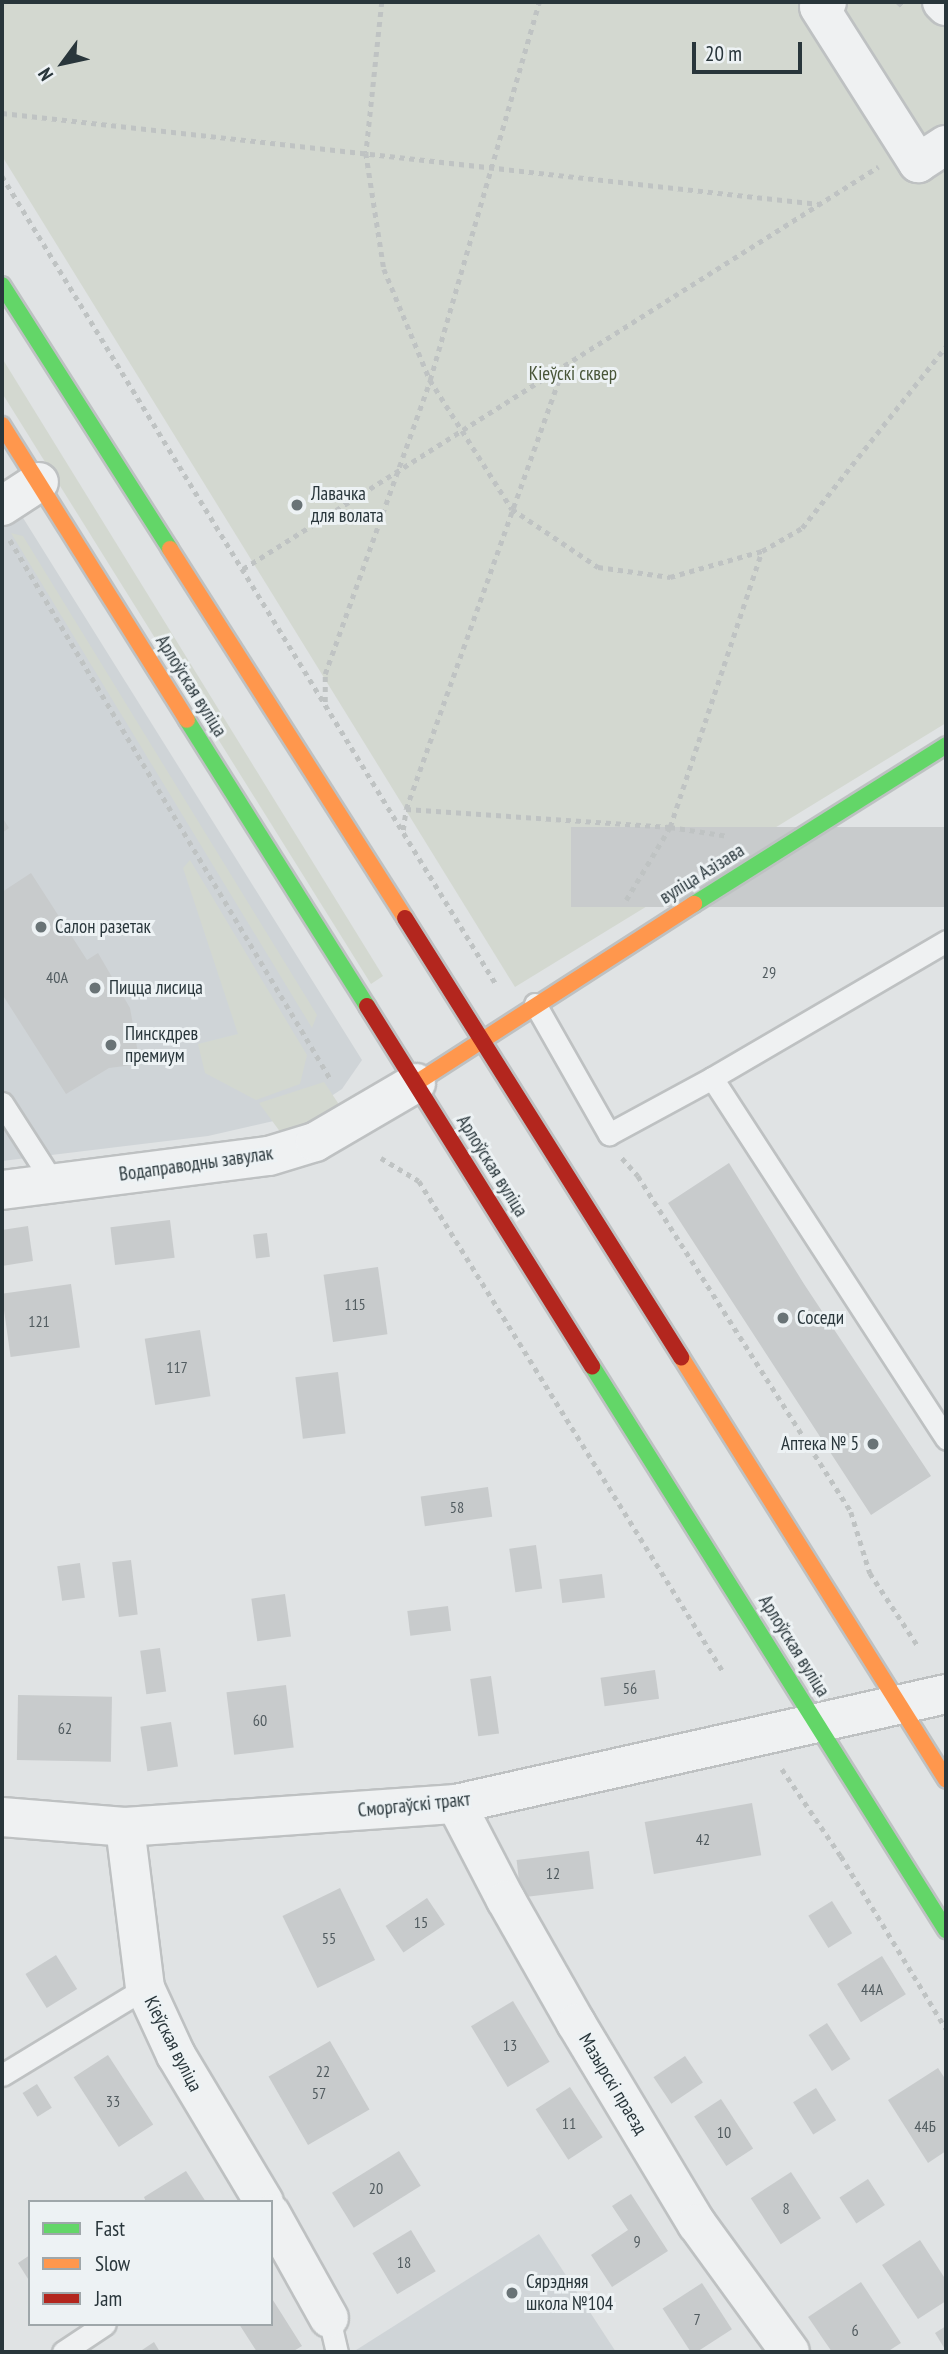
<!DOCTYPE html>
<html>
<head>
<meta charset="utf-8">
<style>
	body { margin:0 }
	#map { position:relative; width:948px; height:2354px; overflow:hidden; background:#e0e3e4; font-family:"PT Sans Narrow",sans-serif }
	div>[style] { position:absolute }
	.built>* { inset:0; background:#cfd4d7 }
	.green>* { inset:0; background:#d3d8d0 }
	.building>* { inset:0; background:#c8cbcc; transform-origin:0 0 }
	.path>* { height:4.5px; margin-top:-2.25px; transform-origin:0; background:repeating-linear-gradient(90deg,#bfc3c3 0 5px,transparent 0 10px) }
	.roads { filter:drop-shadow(2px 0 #bec1c2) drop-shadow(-2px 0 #bec1c2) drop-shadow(0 2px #bec1c2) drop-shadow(0 -2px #bec1c2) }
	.lane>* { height:21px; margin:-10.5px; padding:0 10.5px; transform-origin:10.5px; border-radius:10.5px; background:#eff1f2 }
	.street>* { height:38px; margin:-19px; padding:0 19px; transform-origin:19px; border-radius:19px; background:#eff1f2 }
	.fast>* { height:16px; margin:-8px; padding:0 8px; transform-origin:8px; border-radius:8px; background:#63d668 }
	.slow>* { height:16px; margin:-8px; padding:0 8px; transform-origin:8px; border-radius:8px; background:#ff974d }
	.jam>* { height:16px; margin:-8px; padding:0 8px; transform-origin:8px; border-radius:8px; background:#b3261e }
	.dots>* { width:19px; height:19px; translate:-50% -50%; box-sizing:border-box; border:4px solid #edf2f4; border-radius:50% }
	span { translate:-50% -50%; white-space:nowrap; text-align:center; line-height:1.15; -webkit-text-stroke:6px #edf2f4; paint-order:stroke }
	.number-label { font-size:16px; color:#525c60 }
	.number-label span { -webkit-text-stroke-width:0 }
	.park-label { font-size:19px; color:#485538 }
	.poi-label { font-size:19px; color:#29363b }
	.left { translate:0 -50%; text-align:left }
	.right { translate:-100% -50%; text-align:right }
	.street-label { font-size:19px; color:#29363b }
	.frame { position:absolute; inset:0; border:4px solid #29363b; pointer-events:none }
	.legend { position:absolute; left:28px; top:2200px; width:245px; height:126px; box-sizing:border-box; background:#edf2f4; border:2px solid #9fa7aa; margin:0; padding:9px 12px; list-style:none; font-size:21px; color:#29363b }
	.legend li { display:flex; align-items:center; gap:14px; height:35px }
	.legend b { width:35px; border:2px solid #9fa7aa }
	.north { position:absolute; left:28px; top:28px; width:70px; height:70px; -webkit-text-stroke:5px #edf2f4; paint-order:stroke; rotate:237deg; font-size:19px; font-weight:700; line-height:28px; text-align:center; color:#29363b }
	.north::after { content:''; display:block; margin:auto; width:24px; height:32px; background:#29363b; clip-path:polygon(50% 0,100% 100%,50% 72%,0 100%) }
	.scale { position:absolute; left:692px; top:42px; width:110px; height:32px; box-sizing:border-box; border:4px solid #29363b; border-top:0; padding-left:9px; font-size:21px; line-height:24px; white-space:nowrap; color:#29363b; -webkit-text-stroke:5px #edf2f4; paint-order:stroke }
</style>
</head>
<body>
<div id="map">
	<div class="built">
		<i style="clip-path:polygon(20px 513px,362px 1060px,342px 1089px,304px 1114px,208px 1136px,2px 1161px,2px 525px)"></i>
		<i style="clip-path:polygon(539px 2234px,616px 2352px,353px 2352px)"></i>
	</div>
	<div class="green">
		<i style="clip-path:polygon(2px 2px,946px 2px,946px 723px,515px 987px,2px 156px)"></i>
		<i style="clip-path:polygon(2px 358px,383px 976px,371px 984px,2px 393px)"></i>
		<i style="clip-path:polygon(11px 533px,23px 536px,317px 1015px,312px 1028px)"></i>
		<i style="clip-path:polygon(190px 860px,307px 1055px,300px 1084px,256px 1100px,205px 1073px,198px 1044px,238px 1034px,183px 868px)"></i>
		<i style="clip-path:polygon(324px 1082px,338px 1103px,335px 1118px,281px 1133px,259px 1103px)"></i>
	</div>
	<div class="building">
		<i style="clip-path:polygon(2px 817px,9px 828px,2px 833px)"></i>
		<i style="left:946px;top:827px;width:80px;height:375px;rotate:90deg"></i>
		<i style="clip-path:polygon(31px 873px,87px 960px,98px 953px,130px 1008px,140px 1064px,109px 1068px,66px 1094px,2px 994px,2px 892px)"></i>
		<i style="clip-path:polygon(729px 1163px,804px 1284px,931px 1476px,871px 1515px,668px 1203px)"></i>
		<i style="left:170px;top:1220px;width:38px;height:60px;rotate:83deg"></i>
		<i style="clip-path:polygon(28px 1226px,33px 1261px,2px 1266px,2px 1230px)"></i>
		<i style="left:267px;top:1233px;width:24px;height:14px;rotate:83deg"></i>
		<i style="left:378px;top:1267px;width:68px;height:55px;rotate:82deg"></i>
		<i style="left:71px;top:1284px;width:64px;height:70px;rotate:82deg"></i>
		<i style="left:200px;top:1330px;width:67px;height:56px;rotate:81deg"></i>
		<i style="left:338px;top:1372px;width:62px;height:43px;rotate:83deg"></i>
		<i style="left:488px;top:1487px;width:30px;height:68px;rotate:82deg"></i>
		<i style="left:536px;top:1545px;width:44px;height:27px;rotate:82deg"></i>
		<i style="left:131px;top:1560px;width:55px;height:19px;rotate:83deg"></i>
		<i style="left:80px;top:1563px;width:35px;height:23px;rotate:82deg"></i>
		<i style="left:602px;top:1574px;width:24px;height:43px;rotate:83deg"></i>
		<i style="left:285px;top:1594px;width:43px;height:34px;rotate:82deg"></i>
		<i style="left:448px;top:1606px;width:25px;height:41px;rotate:83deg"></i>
		<i style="left:160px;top:1648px;width:44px;height:20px;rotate:82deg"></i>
		<i style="left:655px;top:1670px;width:29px;height:55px;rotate:82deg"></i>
		<i style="left:491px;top:1676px;width:58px;height:21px;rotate:82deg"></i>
		<i style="left:286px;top:1685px;width:63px;height:60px;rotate:83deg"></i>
		<i style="left:18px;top:1695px;width:94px;height:65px;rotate:1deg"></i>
		<i style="left:171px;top:1722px;width:45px;height:31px;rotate:81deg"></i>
		<i style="left:752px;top:1803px;width:53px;height:109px;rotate:80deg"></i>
		<i style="left:589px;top:1851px;width:38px;height:73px;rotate:83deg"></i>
		<i style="left:340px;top:1888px;width:80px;height:64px;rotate:64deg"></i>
		<i style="left:427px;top:1898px;width:32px;height:50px;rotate:56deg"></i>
		<i style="left:832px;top:1901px;width:38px;height:28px;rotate:58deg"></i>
		<i style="left:56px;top:1955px;width:40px;height:36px;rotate:58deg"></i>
		<i style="left:882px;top:1956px;width:45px;height:53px;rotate:58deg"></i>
		<i style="left:513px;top:2001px;width:71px;height:49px;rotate:59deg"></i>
		<i style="left:827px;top:2023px;width:43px;height:22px;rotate:57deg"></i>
		<i style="left:330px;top:2041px;width:79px;height:71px;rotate:60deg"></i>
		<i style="left:108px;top:2055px;width:83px;height:41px;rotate:57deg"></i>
		<i style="left:685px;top:2056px;width:32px;height:38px;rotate:56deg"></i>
		<i style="clip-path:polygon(938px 2068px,946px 2080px,946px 2151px,928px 2163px,888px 2100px)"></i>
		<i style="left:37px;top:2084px;width:28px;height:17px;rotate:58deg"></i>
		<i style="left:570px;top:2087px;width:60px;height:41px;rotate:57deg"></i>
		<i style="left:816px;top:2088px;width:38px;height:27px;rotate:58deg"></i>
		<i style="left:721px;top:2099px;width:59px;height:32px;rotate:57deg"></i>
		<i style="left:399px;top:2151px;width:41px;height:79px;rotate:58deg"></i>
		<i style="clip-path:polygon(186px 2171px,206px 2202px,146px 2202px,144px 2197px)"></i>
		<i style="left:791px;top:2172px;width:55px;height:48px;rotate:57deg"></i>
		<i style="left:868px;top:2179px;width:31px;height:34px;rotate:57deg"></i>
		<i style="clip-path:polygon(631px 2194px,668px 2251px,612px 2287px,591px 2255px,628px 2230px,612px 2206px)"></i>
		<i style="left:411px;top:2230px;width:48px;height:45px;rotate:59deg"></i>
		<i style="clip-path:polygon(920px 2240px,946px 2280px,946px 2301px,918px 2319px,882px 2265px)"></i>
		<i style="clip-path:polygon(30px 2255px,30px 2282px,18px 2263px)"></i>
		<i style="clip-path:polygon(861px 2282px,901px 2343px,887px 2352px,832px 2352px,808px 2317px)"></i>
		<i style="left:702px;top:2283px;width:55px;height:47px;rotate:57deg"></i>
		<i style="clip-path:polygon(271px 2297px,302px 2346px,292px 2352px,257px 2352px,239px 2324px,271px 2324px)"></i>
		<i style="clip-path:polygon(946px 2326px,946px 2351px,935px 2333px)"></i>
		<i style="clip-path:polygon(154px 2342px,160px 2352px,139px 2352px)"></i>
	</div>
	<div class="path">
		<i style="left:382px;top:2px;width:152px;rotate:96deg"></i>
		<i style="left:366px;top:153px;width:117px;rotate:81.2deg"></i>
		<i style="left:384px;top:269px;width:120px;rotate:67.5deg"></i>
		<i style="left:430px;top:380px;width:153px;rotate:57.6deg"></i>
		<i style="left:512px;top:509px;width:104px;rotate:34deg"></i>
		<i style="left:598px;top:567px;width:73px;rotate:7.9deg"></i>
		<i style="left:670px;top:577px;width:96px;rotate:-15.8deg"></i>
		<i style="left:762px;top:551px;width:46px;rotate:-29.9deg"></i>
		<i style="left:802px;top:528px;width:232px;rotate:-51.6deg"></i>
		<i style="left:898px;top:2px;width:9px;rotate:41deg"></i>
		<i style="left:2px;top:113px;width:822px;rotate:6.36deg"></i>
		<i style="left:2px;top:176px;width:947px;rotate:58.56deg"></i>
		<i style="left:10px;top:540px;width:626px;rotate:59.26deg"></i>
		<i style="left:243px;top:569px;width:752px;rotate:-32.34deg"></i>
		<i style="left:325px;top:702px;width:28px;rotate:-90deg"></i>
		<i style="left:325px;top:674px;width:312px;rotate:-70.3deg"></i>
		<i style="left:430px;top:380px;width:393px;rotate:-73.9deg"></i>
		<i style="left:406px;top:809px;width:265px;rotate:3.9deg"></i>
		<i style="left:670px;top:827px;width:59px;rotate:8.8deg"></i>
		<i style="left:403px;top:830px;width:21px;rotate:-82deg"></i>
		<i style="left:406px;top:809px;width:470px;rotate:-70.4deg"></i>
		<i style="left:626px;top:900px;width:85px;rotate:-58.9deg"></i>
		<i style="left:670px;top:827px;width:291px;rotate:-71.6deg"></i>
		<i style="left:381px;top:1158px;width:44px;rotate:31.2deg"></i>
		<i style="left:419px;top:1181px;width:579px;rotate:58.2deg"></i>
		<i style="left:622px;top:1158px;width:24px;rotate:48deg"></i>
		<i style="left:638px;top:1176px;width:398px;rotate:57.6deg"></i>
		<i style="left:851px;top:1512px;width:64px;rotate:72.7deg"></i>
		<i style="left:870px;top:1573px;width:87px;rotate:56.7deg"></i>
		<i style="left:782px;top:1769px;width:105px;rotate:55.9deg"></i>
		<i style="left:841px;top:1856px;width:202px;rotate:58.7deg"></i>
	</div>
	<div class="roads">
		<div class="lane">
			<i style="left:535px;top:1004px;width:150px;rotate:60.4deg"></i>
			<i style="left:609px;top:1134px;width:117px;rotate:-28.5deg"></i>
			<i style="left:712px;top:1078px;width:430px;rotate:57deg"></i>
			<i style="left:712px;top:1078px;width:271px;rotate:-30.3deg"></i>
			<i style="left:2px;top:1103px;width:96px;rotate:57.3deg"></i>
			<i style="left:2px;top:2075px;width:167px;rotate:-31.3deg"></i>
			<i style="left:329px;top:2318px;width:35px;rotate:77deg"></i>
			<i style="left:63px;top:2352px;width:50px;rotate:-33.7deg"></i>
		</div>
		<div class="street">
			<i style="left:827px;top:2px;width:9px;rotate:148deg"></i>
			<i style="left:819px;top:7px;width:185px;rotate:57.6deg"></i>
			<i style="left:918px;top:163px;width:33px;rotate:-33deg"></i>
			<i style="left:942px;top:2px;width:6px;rotate:45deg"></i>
			<i style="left:2px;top:506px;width:44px;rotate:-33deg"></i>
			<i style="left:2px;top:1190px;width:269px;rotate:-7.3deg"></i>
			<i style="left:269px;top:1156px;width:48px;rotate:-16.9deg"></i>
			<i style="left:315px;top:1142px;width:117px;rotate:-30.3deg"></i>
			<i style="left:456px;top:1804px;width:108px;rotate:62.5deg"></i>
			<i style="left:506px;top:1900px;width:142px;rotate:60.4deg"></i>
			<i style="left:576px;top:2023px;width:235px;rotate:59deg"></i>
			<i style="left:697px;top:2224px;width:158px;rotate:54deg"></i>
			<i style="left:2px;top:1817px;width:123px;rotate:4.6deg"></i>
			<i style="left:125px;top:1827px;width:332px;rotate:-4deg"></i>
			<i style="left:456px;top:1804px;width:502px;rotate:-12.65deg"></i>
			<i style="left:125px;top:1827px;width:162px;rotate:82.9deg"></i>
			<i style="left:145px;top:1988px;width:74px;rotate:65.2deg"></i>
			<i style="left:176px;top:2055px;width:171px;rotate:59.1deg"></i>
			<i style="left:271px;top:2214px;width:119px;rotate:60.9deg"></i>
		</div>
		<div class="fast">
			<i style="left:2px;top:285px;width:313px;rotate:57.5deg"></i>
			<i style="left:187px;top:720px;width:338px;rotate:57.8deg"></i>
			<i style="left:694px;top:904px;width:298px;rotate:-32.2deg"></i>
			<i style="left:592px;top:1366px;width:666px;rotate:57.89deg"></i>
		</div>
		<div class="slow">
			<i style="left:2px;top:425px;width:348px;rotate:57.9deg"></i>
			<i style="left:170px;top:549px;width:437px;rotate:57.5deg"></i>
			<i style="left:416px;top:1083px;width:331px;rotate:-32.8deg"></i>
			<i style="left:681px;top:1357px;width:499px;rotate:57.9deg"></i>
		</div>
		<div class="jam">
			<i style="left:405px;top:918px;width:519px;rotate:57.84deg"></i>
			<i style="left:367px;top:1006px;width:425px;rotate:58deg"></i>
		</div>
	</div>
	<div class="dots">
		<i style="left:297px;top:505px;background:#697376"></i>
		<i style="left:41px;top:927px;background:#697376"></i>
		<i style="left:95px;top:988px;background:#697376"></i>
		<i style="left:111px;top:1045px;background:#697376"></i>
		<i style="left:783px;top:1318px;background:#697376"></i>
		<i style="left:873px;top:1444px;background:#697376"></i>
		<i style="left:512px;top:2293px;background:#697376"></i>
	</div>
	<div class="number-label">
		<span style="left:769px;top:972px">29</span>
		<span style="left:57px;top:977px">40А</span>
		<span style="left:355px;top:1304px">115</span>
		<span style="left:39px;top:1321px">121</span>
		<span style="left:177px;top:1367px">117</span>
		<span style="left:457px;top:1507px">58</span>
		<span style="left:630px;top:1688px">56</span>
		<span style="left:260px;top:1720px">60</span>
		<span style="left:65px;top:1728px">62</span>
		<span style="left:703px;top:1839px">42</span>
		<span style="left:553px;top:1873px">12</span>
		<span style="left:421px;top:1922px">15</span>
		<span style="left:329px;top:1938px">55</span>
		<span style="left:872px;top:1989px">44А</span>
		<span style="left:510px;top:2045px">13</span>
		<span style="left:323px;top:2071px">22</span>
		<span style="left:319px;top:2093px">57</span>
		<span style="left:113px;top:2101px">33</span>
		<span style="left:569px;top:2123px">11</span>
		<span style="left:925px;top:2126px">44Б</span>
		<span style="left:724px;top:2132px">10</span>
		<span style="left:376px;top:2188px">20</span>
		<span style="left:786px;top:2208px">8</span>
		<span style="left:637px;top:2241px">9</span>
		<span style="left:404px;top:2262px">18</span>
		<span style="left:697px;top:2319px">7</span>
		<span style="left:855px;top:2330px">6</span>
	</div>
	<div class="park-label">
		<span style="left:573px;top:374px">Кіеўскі сквер</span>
	</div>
	<div class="poi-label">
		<span class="left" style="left:311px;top:505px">Лавачка<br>для волата</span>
		<span class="left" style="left:55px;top:927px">Салон разетак</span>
		<span class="left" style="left:109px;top:988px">Пицца лисица</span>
		<span class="left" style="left:125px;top:1045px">Пинскдрев<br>премиум</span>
		<span class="left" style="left:797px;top:1318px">Соседи</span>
		<span class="right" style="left:859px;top:1444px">Аптека № 5</span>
		<span class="left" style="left:526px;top:2293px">Сярэдняя<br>школа №104</span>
	</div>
	<div class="street-label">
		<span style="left:191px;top:686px;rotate:58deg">Арлоўская вуліца</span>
		<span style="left:702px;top:874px;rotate:-32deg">вуліца Азізава</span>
		<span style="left:196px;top:1164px;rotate:-8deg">Водаправодны завулак</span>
		<span style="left:492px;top:1166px;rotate:58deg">Арлоўская вуліца</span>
		<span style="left:794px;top:1646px;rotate:58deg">Арлоўская вуліца</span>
		<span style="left:414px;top:1805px;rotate:-6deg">Сморгаўскі тракт</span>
		<span style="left:173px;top:2044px;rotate:63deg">Кіеўская вуліца</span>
		<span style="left:613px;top:2084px;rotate:59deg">Мазырскі праезд</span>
	</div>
	<div class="frame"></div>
	<ul class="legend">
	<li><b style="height:9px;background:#63d668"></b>Fast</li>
	<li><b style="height:9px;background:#ff974d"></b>Slow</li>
	<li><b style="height:9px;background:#b3261e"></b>Jam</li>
	</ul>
	<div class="north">N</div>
	<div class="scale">20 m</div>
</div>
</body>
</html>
